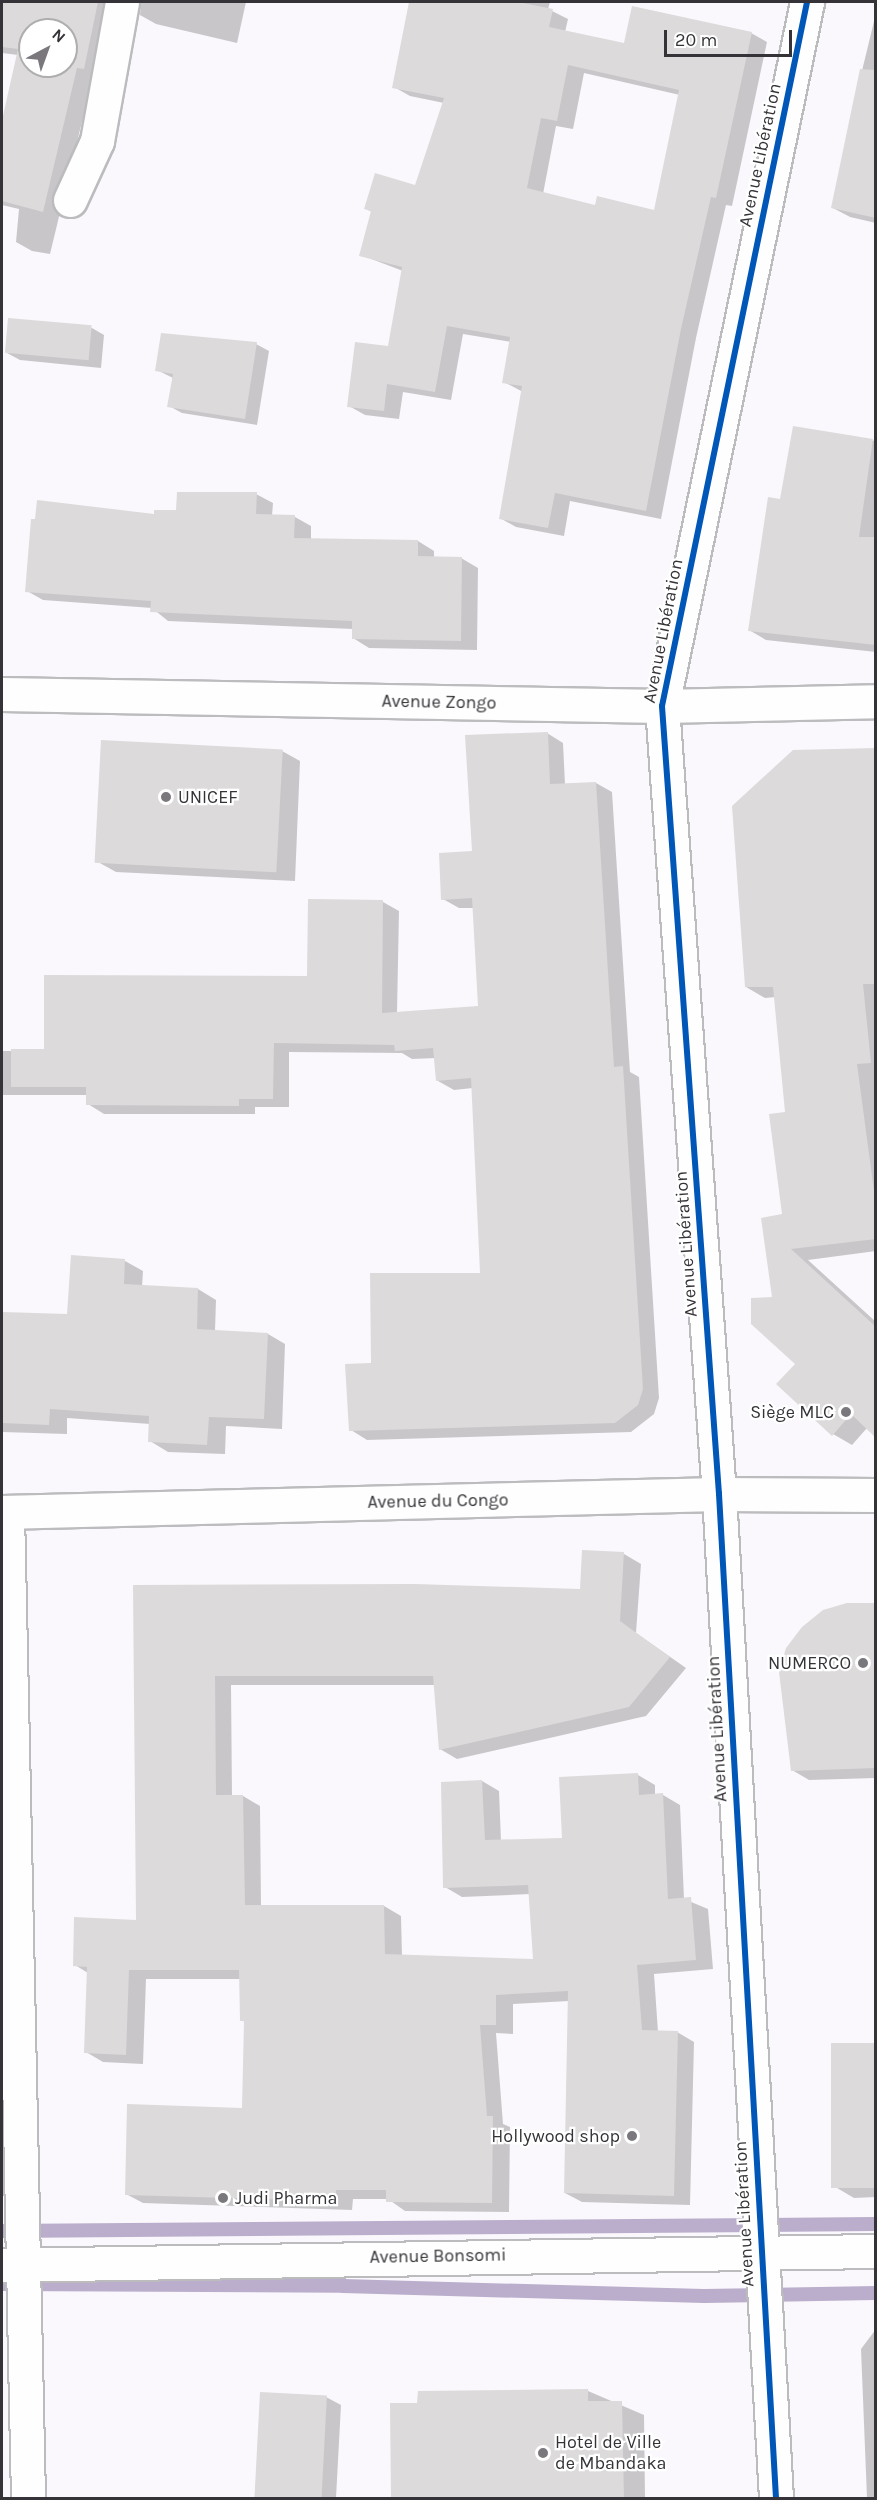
<!DOCTYPE html>
<html>
<head>
<meta charset="utf-8">
<style>
	body { margin:0 }
	#map { position:relative; width:877px; height:2500px; overflow:hidden; background:#faf8fc; font-family:Karla,sans-serif }
	div>[style] { position:absolute }
	.shadow>* { inset:0; background:#0003 }
	.stream>* { height:14px; margin:-7px; padding:0 7px; transform-origin:7px; border-radius:7px; background:#baaecc }
	.building>* { inset:0; background:#dcdada; transform-origin:0 0 }
	.roads { filter:drop-shadow(2px 0 #bcbbbe) drop-shadow(-2px 0 #bcbbbe) drop-shadow(0 2px #bcbbbe) drop-shadow(0 -2px #bcbbbe) }
	.street>* { height:33px; margin:-16.5px; padding:0 16.5px; transform-origin:16.5px; border-radius:16.5px; background:#fefeff }
	.secondary>* { height:33px; margin:-16.5px; padding:0 16.5px; transform-origin:16.5px; border-radius:16.5px; background:#fefeff }
	.primary>* { height:33px; margin:-16.5px; padding:0 16.5px; transform-origin:16.5px; border-radius:16.5px; background:#fefeff }
	.cycleway>* { height:6px; margin:-3px; padding:0 3px; transform-origin:3px; border-radius:3px; background:#0057b8 }
	.dots>* { width:16px; height:16px; translate:-50% -50%; box-sizing:border-box; border:3px solid #fff; border-radius:50% }
	span { translate:-50% -50%; white-space:nowrap; text-align:center; line-height:1.15; -webkit-text-stroke:4.5px #fff; paint-order:stroke }
	.street-label { font-size:18px; color:#353338 }
	.poi-label { font-size:18px; color:#353338 }
	.left { translate:0 -50%; text-align:left }
	.right { translate:-100% -50%; text-align:right }
	.frame { position:absolute; inset:0; border:3px solid #353338; pointer-events:none }
	.north { position:absolute; left:18px; top:18px; width:60px; height:60px; box-sizing:border-box; background:#fff; border:2px solid #aeadaf; border-radius:50%; rotate:41deg; font-size:16px; font-weight:700; line-height:24px; text-align:center; color:#353338 }
	.north::after { content:''; display:block; margin:auto; width:21px; height:27px; background:#7a787d; clip-path:polygon(50% 0,100% 100%,50% 72%,0 100%) }
	.scale { position:absolute; left:664px; top:30px; width:128px; height:27px; box-sizing:border-box; border:3px solid #353338; border-top:0; padding-left:8px; font-size:18px; line-height:21px; white-space:nowrap; color:#353338; -webkit-text-stroke:4px #fff; paint-order:stroke }
</style>
</head>
<body>
<div id="map">
	<div class="shadow">
		<i style="clip-path:polygon(evenodd,2px 2px,123px 2px,93px 76px,50px 254px,32px 251px,16px 242px,19px 209px,2px 205px,2px 126px,18px 55px,2px 53px,2px 2px,30px 30px,66px 30px,66px 66px,30px 66px,30px 30px)"></i>
		<i style="clip-path:polygon(141px 2px,246px 2px,237px 43px,156px 24px,140px 15px)"></i>
		<i style="clip-path:polygon(evenodd,410px 2px,446px 2px,477px 8px,479px 2px,550px 2px,548px 9px,568px 19px,565px 32px,625px 44px,751px 33px,767px 42px,732px 206px,726px 205px,696px 338px,661px 519px,570px 501px,564px 536px,516px 527px,500px 518px,523px 392px,504px 382px,511px 342px,463px 334px,451px 400px,403px 392px,399px 419px,365px 415px,349px 406px,390px 347px,403px 271px,361px 255px,372px 212px,366px 209px,416px 187px,444px 103px,410px 96px,394px 87px,410px 2px,584px 73px,680px 95px,655px 212px,596px 207px,543px 194px,556px 126px,573px 129px,584px 73px)"></i>
		<i style="clip-path:polygon(876px 13px,876px 108px,860px 79px)"></i>
		<i style="clip-path:polygon(876px 134px,876px 223px,850px 217px,833px 208px)"></i>
		<i style="clip-path:polygon(92px 328px,104px 335px,101px 368px,20px 360px,7px 353px)"></i>
		<i style="clip-path:polygon(256px 344px,269px 351px,257px 425px,182px 413px,169px 406px,173px 378px,157px 370px)"></i>
		<i style="clip-path:polygon(794px 428px,876px 441px,876px 652px,766px 640px,749px 630px,782px 501px)"></i>
		<i style="clip-path:polygon(256px 494px,273px 503px,272px 516px,295px 517px,311px 526px,311px 539px,418px 541px,434px 551px,434px 558px,461px 558px,478px 568px,477px 650px,369px 648px,353px 638px,353px 629px,168px 621px,152px 608px,43px 600px,27px 591px,155px 515px)"></i>
		<i style="clip-path:polygon(547px 733px,563px 743px,565px 784px,596px 783px,612px 792px,630px 1072px,639px 1077px,659px 1398px,654px 1414px,631px 1432px,367px 1440px,351px 1430px,372px 1364px,482px 1274px,473px 1088px,454px 1090px,438px 1081px,436px 1058px,412px 1059px,402px 1053px,289px 1052px,289px 1107px,255px 1107px,255px 1114px,104px 1114px,88px 1104px,88px 1095px,2px 1095px,2px 1051px,46px 1051px,309px 977px,383px 902px,399px 911px,397px 1013px,479px 1008px,474px 908px,459px 908px,443px 899px)"></i>
		<i style="clip-path:polygon(876px 749px,876px 1251px,808px 1260px,876px 1322px,876px 1434px,867px 1428px,852px 1445px,833px 1434px,797px 1364px,774px 1299px,784px 1216px,787px 1113px,776px 997px,765px 998px,746px 987px)"></i>
		<i style="clip-path:polygon(282px 751px,300px 761px,295px 881px,116px 872px,98px 862px)"></i>
		<i style="clip-path:polygon(125px 1261px,143px 1271px,142px 1287px,198px 1289px,216px 1300px,215px 1331px,268px 1334px,285px 1344px,282px 1429px,226px 1426px,225px 1454px,168px 1452px,150px 1441px,150px 1424px,67px 1418px,67px 1434px,2px 1432px,2px 1314px,69px 1316px)"></i>
		<i style="clip-path:polygon(584px 1551px,624px 1554px,641px 1564px,636px 1633px,686px 1668px,646px 1716px,457px 1759px,440px 1749px,435px 1685px,231px 1685px,232px 1796px,243px 1796px,260px 1806px,261px 1907px,384px 1906px,401px 1916px,402px 1956px,534px 1961px,530px 1894px,462px 1897px,445px 1887px,482px 1781px,499px 1791px,501px 1841px,563px 1839px,638px 1775px,655px 1785px,655px 1795px,663px 1795px,680px 1805px,684px 1899px,708px 1909px,713px 1969px,654px 1974px,658px 2032px,677px 2032px,694px 2042px,690px 2205px,582px 2202px,565px 2193px,569px 2001px,513px 2004px,513px 2034px,496px 2033px,503px 2124px,510px 2127px,509px 2212px,405px 2211px,388px 2199px,353px 2199px,352px 2210px,143px 2203px,126px 2194px,243px 2109px,245px 2022px,241px 2020px,240px 1979px,146px 1979px,143px 2064px,103px 2062px,86px 2052px,88px 1973px,75px 1965px,138px 1922px,134px 1586px,581px 1591px)"></i>
		<i style="clip-path:polygon(876px 1604px,876px 1778px,809px 1780px,792px 1770px)"></i>
		<i style="clip-path:polygon(876px 2045px,876px 2197px,854px 2198px,837px 2188px)"></i>
		<i style="clip-path:polygon(876px 2329px,876px 2498px,867px 2498px,861px 2349px)"></i>
		<i style="clip-path:polygon(588px 2391px,644px 2415px,645px 2498px,393px 2498px,419px 2404px)"></i>
		<i style="clip-path:polygon(326px 2397px,341px 2405px,336px 2498px,256px 2498px)"></i>
	</div>
	<div class="stream">
		<i style="left:2px;top:2231px;width:874px;rotate:-0.46deg"></i>
		<i style="left:2px;top:2284px;width:341px;rotate:0.3deg"></i>
		<i style="left:343px;top:2286px;width:361px;rotate:1.6deg"></i>
		<i style="left:704px;top:2296px;width:172px;rotate:-1deg"></i>
	</div>
	<div class="building">
		<i style="clip-path:polygon(evenodd,2px 2px,98px 2px,84px 69px,77px 68px,43px 212px,2px 201px,2px 120px,18px 49px,2px 47px,2px 2px,30px 30px,66px 30px,66px 66px,30px 66px,30px 30px)"></i>
		<i style="clip-path:polygon(evenodd,409px 2px,518px 2px,553px 9px,549px 27px,624px 43px,632px 6px,752px 32px,716px 198px,711px 197px,681px 329px,646px 511px,555px 493px,548px 528px,499px 519px,522px 386px,502px 383px,510px 337px,447px 326px,435px 392px,387px 384px,384px 411px,347px 407px,355px 342px,388px 346px,402px 267px,359px 256px,371px 211px,364px 209px,375px 173px,415px 185px,444px 98px,392px 88px,409px 2px,568px 65px,679px 90px,654px 210px,597px 196px,595px 205px,527px 188px,541px 118px,557px 121px,568px 65px)"></i>
		<i style="clip-path:polygon(860px 69px,876px 70px,876px 218px,831px 208px)"></i>
		<i style="left:8px;top:318px;width:84px;height:35px;rotate:5deg"></i>
		<i style="clip-path:polygon(161px 333px,257px 342px,245px 419px,167px 407px,173px 374px,155px 371px)"></i>
		<i style="clip-path:polygon(793px 426px,873px 439px,859px 537px,876px 537px,876px 645px,748px 631px,768px 497px,780px 499px)"></i>
		<i style="clip-path:polygon(177px 492px,257px 492px,256px 514px,295px 515px,294px 538px,418px 540px,418px 556px,462px 557px,461px 641px,352px 639px,352px 621px,150px 612px,151px 601px,25px 592px,31px 519px,35px 519px,37px 500px,154px 514px,154px 510px,176px 510px)"></i>
		<i style="clip-path:polygon(548px 732px,550px 784px,596px 782px,614px 1067px,623px 1066px,643px 1389px,638px 1405px,615px 1423px,349px 1431px,345px 1364px,371px 1363px,370px 1273px,480px 1273px,471px 1078px,436px 1081px,433px 1048px,395px 1051px,394px 1045px,274px 1043px,273px 1099px,239px 1099px,239px 1106px,86px 1105px,86px 1087px,11px 1087px,11px 1049px,44px 1049px,44px 975px,307px 976px,308px 899px,383px 900px,382px 1013px,478px 1006px,472px 898px,441px 900px,439px 853px,472px 851px,465px 735px)"></i>
		<i style="left:101px;top:740px;width:182px;height:123px;rotate:3deg"></i>
		<i style="clip-path:polygon(876px 748px,876px 984px,863px 984px,871px 1063px,857px 1064px,876px 1206px,876px 1239px,791px 1249px,876px 1327px,876px 1438px,851px 1414px,832px 1436px,776px 1384px,795px 1364px,751px 1324px,751px 1298px,772px 1297px,761px 1218px,782px 1214px,769px 1114px,785px 1112px,773px 987px,745px 987px,732px 806px,793px 750px)"></i>
		<i style="clip-path:polygon(71px 1255px,125px 1259px,124px 1284px,198px 1288px,197px 1329px,268px 1333px,264px 1419px,209px 1417px,207px 1445px,148px 1442px,149px 1416px,50px 1409px,49px 1425px,2px 1423px,2px 1312px,67px 1314px)"></i>
		<i style="clip-path:polygon(582px 1550px,624px 1552px,620px 1621px,670px 1657px,629px 1707px,439px 1750px,433px 1676px,215px 1676px,216px 1795px,243px 1795px,245px 1905px,384px 1905px,385px 1954px,533px 1959px,528px 1885px,443px 1888px,441px 1782px,482px 1780px,485px 1840px,562px 1838px,559px 1777px,638px 1773px,639px 1795px,663px 1793px,668px 1899px,691px 1897px,696px 1960px,637px 1965px,642px 2030px,678px 2031px,674px 2196px,564px 2193px,568px 1991px,496px 1995px,496px 2025px,480px 2025px,487px 2116px,493px 2116px,492px 2203px,386px 2202px,386px 2190px,336px 2190px,336px 2201px,125px 2195px,127px 2104px,242px 2108px,244px 2021px,240px 2021px,239px 1970px,129px 1970px,126px 2055px,84px 2053px,87px 1967px,73px 1966px,74px 1917px,136px 1920px,133px 1585px,415px 1584px,580px 1589px)"></i>
		<i style="clip-path:polygon(847px 1603px,876px 1603px,876px 1768px,791px 1771px,779px 1672px,786px 1648px,802px 1627px,823px 1610px)"></i>
		<i style="left:876px;top:2043px;width:145px;height:45px;rotate:90deg"></i>
		<i style="clip-path:polygon(588px 2389px,588px 2401px,622px 2401px,624px 2499px,391px 2499px,390px 2403px,417px 2403px,418px 2391px)"></i>
		<i style="left:260px;top:2392px;width:67px;height:107px;rotate:3deg"></i>
	</div>
	<div class="roads">
		<div class="street">
			<i style="left:70px;top:200px;width:65px;rotate:-65.4deg"></i>
			<i style="left:97px;top:141px;width:141px;rotate:-79.8deg"></i>
			<i style="left:2px;top:694px;width:660px;rotate:1.04deg"></i>
			<i style="left:662px;top:706px;width:214px;rotate:-1.3deg"></i>
			<i style="left:7px;top:1512px;width:986px;rotate:88.78deg"></i>
		</div>
		<div class="secondary">
			<i style="left:2px;top:1512px;width:717px;rotate:-1.44deg"></i>
			<i style="left:719px;top:1494px;width:157px;rotate:0.4deg"></i>
			<i style="left:776px;top:2498px;width:1006px;rotate:-93.25deg"></i>
			<i style="left:719px;top:1494px;width:790px;rotate:-94.14deg"></i>
			<i style="left:662px;top:706px;width:719px;rotate:-78.36deg"></i>
		</div>
		<div class="primary">
			<i style="left:2px;top:2265px;width:874px;rotate:-0.92deg"></i>
		</div>
	</div>
	<div class="cycleway">
		<i style="left:776px;top:2498px;width:1006px;rotate:-93.25deg"></i>
		<i style="left:719px;top:1494px;width:790px;rotate:-94.14deg"></i>
		<i style="left:662px;top:706px;width:719px;rotate:-78.36deg"></i>
	</div>
	<div class="dots">
		<i style="left:166px;top:797px;background:#7a787d"></i>
		<i style="left:846px;top:1412px;background:#7a787d"></i>
		<i style="left:863px;top:1663px;background:#7a787d"></i>
		<i style="left:632px;top:2136px;background:#7a787d"></i>
		<i style="left:223px;top:2198px;background:#7a787d"></i>
		<i style="left:543px;top:2453px;background:#7a787d"></i>
	</div>
	<div class="street-label">
		<span style="left:760px;top:155px;rotate:-78deg">Avenue Libération</span>
		<span style="left:663px;top:631px;rotate:-79deg">Avenue Libération</span>
		<span style="left:439px;top:702px;rotate:1deg">Avenue Zongo</span>
		<span style="left:686px;top:1244px;rotate:-94deg">Avenue Libération</span>
		<span style="left:438px;top:1501px;rotate:-1deg">Avenue du Congo</span>
		<span style="left:717px;top:1729px;rotate:-93deg">Avenue Libération</span>
		<span style="left:744px;top:2214px;rotate:-93deg">Avenue Libération</span>
		<span style="left:438px;top:2256px;rotate:-1deg">Avenue Bonsomi</span>
	</div>
	<div class="poi-label">
		<span class="left" style="left:178px;top:797px">UNICEF</span>
		<span class="right" style="left:834px;top:1412px">Siège MLC</span>
		<span class="right" style="left:851px;top:1663px">NUMERCO</span>
		<span class="right" style="left:620px;top:2136px">Hollywood shop</span>
		<span class="left" style="left:235px;top:2198px">Judi Pharma</span>
		<span class="left" style="left:555px;top:2453px">Hotel de Ville<br>de Mbandaka</span>
	</div>
	<div class="frame"></div>
	<div class="north">N</div>
	<div class="scale">20 m</div>
</div>
</body>
</html>
